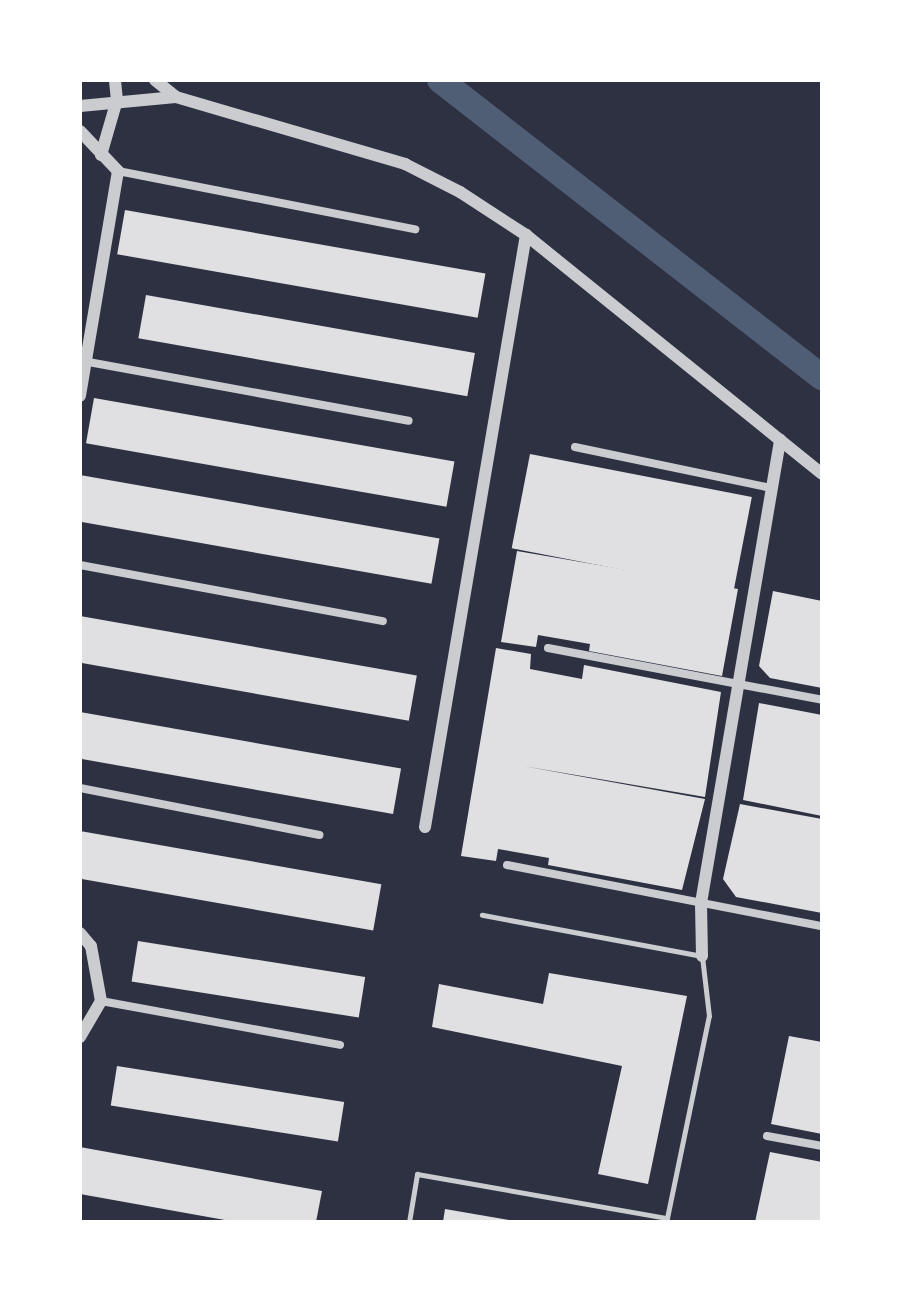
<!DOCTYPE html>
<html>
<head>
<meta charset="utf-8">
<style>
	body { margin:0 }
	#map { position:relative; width:902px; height:1302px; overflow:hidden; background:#2d3142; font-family:Manrope,sans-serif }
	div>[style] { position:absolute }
	.canal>* { height:26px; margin:-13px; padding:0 13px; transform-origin:13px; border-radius:13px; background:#4f5d75 }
	.building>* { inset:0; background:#e0e0e3; transform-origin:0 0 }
	.service>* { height:5px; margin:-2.5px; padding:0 2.5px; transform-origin:2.5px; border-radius:2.5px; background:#caccd0 }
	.minor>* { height:8px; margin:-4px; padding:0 4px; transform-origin:4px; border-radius:4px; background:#caccd0 }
	.tertiary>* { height:12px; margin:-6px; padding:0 6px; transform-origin:6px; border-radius:6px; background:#caccd0 }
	span { translate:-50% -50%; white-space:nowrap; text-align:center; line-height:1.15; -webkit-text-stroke:8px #fff; paint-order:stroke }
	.frame { position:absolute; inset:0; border:82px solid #fff; pointer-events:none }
</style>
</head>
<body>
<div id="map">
	<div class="canal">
		<i style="left:440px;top:80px;width:484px;rotate:37.9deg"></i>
	</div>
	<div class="building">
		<i style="left:125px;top:210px;width:366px;height:45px;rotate:10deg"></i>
		<i style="left:146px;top:295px;width:334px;height:44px;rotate:10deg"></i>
		<i style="left:94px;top:398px;width:366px;height:46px;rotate:10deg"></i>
		<i style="left:530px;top:454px;width:226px;height:96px;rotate:11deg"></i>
		<i style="left:80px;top:475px;width:365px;height:46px;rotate:10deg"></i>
		<i style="clip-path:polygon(517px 551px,738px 589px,722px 676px,589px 651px,590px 644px,538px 635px,536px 647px,501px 642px)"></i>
		<i style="clip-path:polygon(773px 591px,822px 601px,822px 688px,770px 678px,759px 666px)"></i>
		<i style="left:80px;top:616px;width:342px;height:46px;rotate:10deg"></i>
		<i style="clip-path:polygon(496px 648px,531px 654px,530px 669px,582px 679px,584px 665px,721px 692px,705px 797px,523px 766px,705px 799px,682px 890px,548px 865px,549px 858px,498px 849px,496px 861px,461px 856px)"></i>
		<i style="clip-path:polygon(759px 703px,822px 715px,822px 816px,743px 800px)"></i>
		<i style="left:80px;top:712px;width:326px;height:46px;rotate:10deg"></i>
		<i style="clip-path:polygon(740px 804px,822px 819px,822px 913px,736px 897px,723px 879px)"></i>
		<i style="left:80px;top:831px;width:306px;height:47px;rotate:10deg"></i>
		<i style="left:138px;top:941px;width:230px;height:41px;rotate:9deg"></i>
		<i style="clip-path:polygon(549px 973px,687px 996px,648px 1184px,598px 1174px,622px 1066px,432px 1027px,439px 984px,543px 1004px)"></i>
		<i style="clip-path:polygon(789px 1036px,822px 1042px,822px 1134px,771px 1124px)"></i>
		<i style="left:117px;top:1066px;width:230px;height:40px;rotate:9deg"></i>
		<i style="clip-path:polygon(80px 1147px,322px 1191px,316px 1222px,236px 1222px,80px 1194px)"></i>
		<i style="clip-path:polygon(770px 1152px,822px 1162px,822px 1222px,755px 1222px)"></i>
		<i style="clip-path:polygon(445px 1209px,509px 1220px,509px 1222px,443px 1222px)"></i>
	</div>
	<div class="service">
		<i style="left:409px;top:1222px;width:49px;rotate:-80.5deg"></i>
		<i style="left:417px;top:1174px;width:254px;rotate:10deg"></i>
		<i style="left:667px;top:1218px;width:206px;rotate:-78.3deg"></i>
		<i style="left:709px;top:1016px;width:60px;rotate:-96.7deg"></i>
		<i style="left:702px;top:956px;width:224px;rotate:-169.4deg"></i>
	</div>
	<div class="minor">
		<i style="left:118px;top:171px;width:303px;rotate:11.1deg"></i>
		<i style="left:83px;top:361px;width:331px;rotate:10.4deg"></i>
		<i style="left:575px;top:447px;width:200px;rotate:11.8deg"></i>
		<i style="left:80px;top:565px;width:308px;rotate:10.5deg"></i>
		<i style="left:548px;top:648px;width:279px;rotate:10.7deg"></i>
		<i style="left:80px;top:788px;width:244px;rotate:11.1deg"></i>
		<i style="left:507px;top:865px;width:321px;rotate:11deg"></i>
		<i style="left:101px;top:1001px;width:243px;rotate:10.4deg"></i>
		<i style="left:767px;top:1136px;width:56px;rotate:10.3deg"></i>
	</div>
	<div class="tertiary">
		<i style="left:155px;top:80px;width:27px;rotate:39deg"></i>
		<i style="left:80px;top:106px;width:96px;rotate:-5.4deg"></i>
		<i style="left:176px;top:97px;width:239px;rotate:16.3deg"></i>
		<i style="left:405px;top:164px;width:62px;rotate:27deg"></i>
		<i style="left:460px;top:192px;width:79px;rotate:33.1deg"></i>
		<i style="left:526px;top:235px;width:380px;rotate:38.9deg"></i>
		<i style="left:80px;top:131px;width:55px;rotate:46.5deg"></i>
		<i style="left:118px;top:171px;width:228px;rotate:99.6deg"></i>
		<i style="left:101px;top:155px;width:57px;rotate:-73.8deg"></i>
		<i style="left:117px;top:100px;width:20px;rotate:-96deg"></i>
		<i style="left:425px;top:827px;width:601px;rotate:-80.32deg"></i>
		<i style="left:80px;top:933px;width:17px;rotate:50deg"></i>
		<i style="left:91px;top:946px;width:56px;rotate:79.7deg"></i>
		<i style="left:101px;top:1001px;width:42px;rotate:120.3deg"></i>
		<i style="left:702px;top:956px;width:53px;rotate:-91.1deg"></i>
		<i style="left:701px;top:903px;width:470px;rotate:-80.3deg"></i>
	</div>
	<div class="frame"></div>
</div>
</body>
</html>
